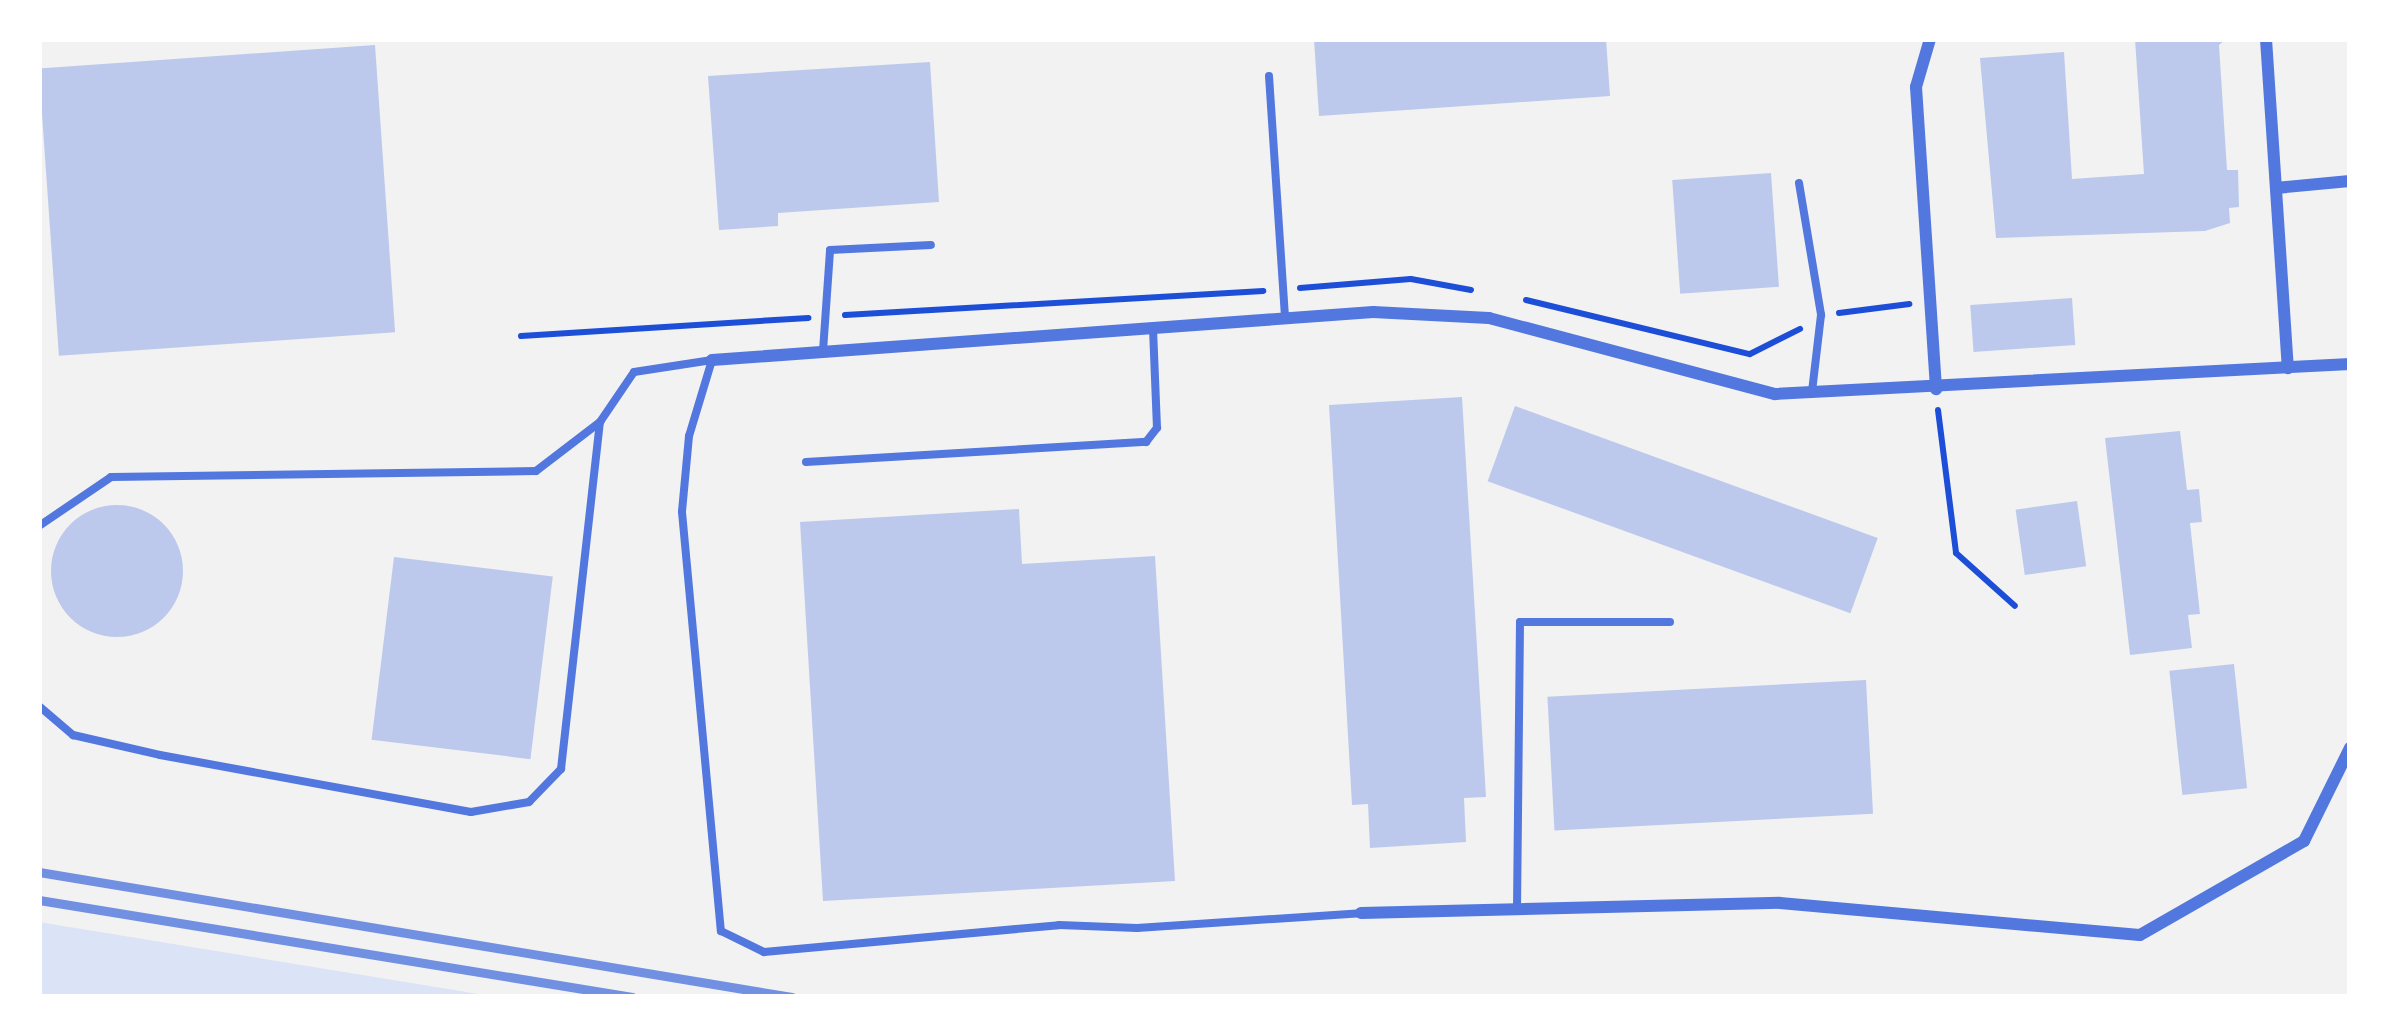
<!DOCTYPE html>
<html>
<head>
<meta charset="utf-8">
<style>
	body { margin:0 }
	#map { position:relative; width:2389px; height:1036px; overflow:hidden; background:#f2f2f2; font-family:"Roboto Serif",serif }
	div>[style] { position:absolute }
	.green>* { inset:0; background:#dbe4f7 }
	.building>* { inset:0; background:#bdc9ec; transform-origin:0 0 }
	.round { border-radius:50% }
	.path>* { height:6px; margin:-3px; padding:0 3px; transform-origin:3px; border-radius:3px; background:#1d4ed8 }
	.service>* { height:8px; margin:-4px; padding:0 4px; transform-origin:4px; border-radius:4px; background:#5277de }
	.minor>* { height:12px; margin:-6px; padding:0 6px; transform-origin:6px; border-radius:6px; background:#5277de }
	.rail>* { height:9px; margin:-4.5px; padding:0 4.5px; transform-origin:4.5px; border-radius:4.5px; background:#7290e2 }
	span { translate:-50% -50%; white-space:nowrap; text-align:center; line-height:1.15; -webkit-text-stroke:9px #fff; paint-order:stroke }
	.frame { position:absolute; inset:0; border:42px solid #fff; pointer-events:none }
</style>
</head>
<body>
<div id="map">
	<div class="green">
		<i style="clip-path:polygon(39px 922px,497px 997px,39px 997px)"></i>
	</div>
	<div class="building">
		<i style="clip-path:polygon(1314px 39px,1606px 39px,1610px 96px,1319px 116px)"></i>
		<i style="clip-path:polygon(2135px 39px,2226px 39px,2219px 45px,2227px 170px,2238px 170px,2239px 207px,2229px 208px,2230px 223px,2205px 231px,1996px 238px,1980px 58px,2064px 52px,2072px 179px,2144px 174px)"></i>
		<i style="left:375px;top:45px;width:288px;height:337px;rotate:86deg"></i>
		<i style="clip-path:polygon(930px 62px,939px 202px,778px 213px,778px 226px,719px 230px,708px 76px)"></i>
		<i style="left:1771px;top:173px;width:114px;height:99px;rotate:86deg"></i>
		<i style="left:2072px;top:298px;width:47px;height:102px;rotate:86deg"></i>
		<i style="clip-path:polygon(1462px 397px,1486px 797px,1464px 798px,1466px 842px,1370px 848px,1368px 804px,1352px 805px,1329px 405px)"></i>
		<i style="left:1515px;top:406px;width:386px;height:80px;rotate:20deg"></i>
		<i style="clip-path:polygon(2180px 431px,2187px 490px,2199px 489px,2202px 522px,2190px 523px,2200px 614px,2188px 615px,2192px 648px,2130px 655px,2105px 438px)"></i>
		<i style="left:2077px;top:501px;width:66px;height:62px;rotate:82deg"></i>
		<i class="round" style="left:51px;top:505px;width:132px;height:132px"></i>
		<i style="clip-path:polygon(1019px 509px,1022px 564px,1155px 556px,1175px 881px,823px 901px,800px 522px)"></i>
		<i style="left:394px;top:557px;width:160px;height:184px;rotate:7deg"></i>
		<i style="left:2234px;top:664px;width:125px;height:65px;rotate:84deg"></i>
		<i style="left:1866px;top:680px;width:134px;height:319px;rotate:87deg"></i>
	</div>
	<div class="path">
		<i style="left:1300px;top:288px;width:111px;rotate:-4.6deg"></i>
		<i style="left:1411px;top:279px;width:61px;rotate:10.4deg"></i>
		<i style="left:1526px;top:300px;width:230px;rotate:13.6deg"></i>
		<i style="left:1750px;top:354px;width:56px;rotate:-26.6deg"></i>
		<i style="left:1839px;top:313px;width:71px;rotate:-7.3deg"></i>
		<i style="left:845px;top:315px;width:419px;rotate:-3.3deg"></i>
		<i style="left:521px;top:336px;width:288px;rotate:-3.6deg"></i>
		<i style="left:1938px;top:410px;width:144px;rotate:82.8deg"></i>
		<i style="left:1956px;top:553px;width:79px;rotate:41.9deg"></i>
	</div>
	<div class="service">
		<i style="left:1269px;top:76px;width:242px;rotate:86.2deg"></i>
		<i style="left:1799px;top:183px;width:134px;rotate:80.5deg"></i>
		<i style="left:1821px;top:315px;width:78px;rotate:96.7deg"></i>
		<i style="left:823px;top:351px;width:101px;rotate:-86deg"></i>
		<i style="left:830px;top:250px;width:101px;rotate:-2.8deg"></i>
		<i style="left:806px;top:462px;width:341px;rotate:-3.4deg"></i>
		<i style="left:1146px;top:442px;width:18px;rotate:-52deg"></i>
		<i style="left:1157px;top:428px;width:100px;rotate:-92.3deg"></i>
		<i style="left:39px;top:526px;width:87px;rotate:-34.2deg"></i>
		<i style="left:111px;top:477px;width:425px;rotate:-0.8deg"></i>
		<i style="left:536px;top:471px;width:81px;rotate:-37.4deg"></i>
		<i style="left:600px;top:422px;width:60px;rotate:-55.8deg"></i>
		<i style="left:634px;top:372px;width:79px;rotate:-8.7deg"></i>
		<i style="left:712px;top:360px;width:79px;rotate:106.8deg"></i>
		<i style="left:689px;top:436px;width:76px;rotate:95.3deg"></i>
		<i style="left:682px;top:512px;width:421px;rotate:84.7deg"></i>
		<i style="left:721px;top:931px;width:48px;rotate:26deg"></i>
		<i style="left:764px;top:952px;width:296px;rotate:-5.2deg"></i>
		<i style="left:1059px;top:925px;width:78px;rotate:2.2deg"></i>
		<i style="left:1137px;top:928px;width:224px;rotate:-3.8deg"></i>
		<i style="left:39px;top:706px;width:45px;rotate:40.5deg"></i>
		<i style="left:73px;top:735px;width:89px;rotate:12.9deg"></i>
		<i style="left:160px;top:755px;width:316px;rotate:10.4deg"></i>
		<i style="left:471px;top:812px;width:59px;rotate:-9.8deg"></i>
		<i style="left:529px;top:802px;width:46px;rotate:-45.9deg"></i>
		<i style="left:561px;top:769px;width:347px;rotate:-83.6deg"></i>
		<i style="left:1517px;top:909px;width:287px;rotate:-89.4deg"></i>
		<i style="left:1520px;top:622px;width:150px"></i>
	</div>
	<div class="minor">
		<i style="left:1930px;top:39px;width:50px;rotate:106.3deg"></i>
		<i style="left:1916px;top:87px;width:303px;rotate:86.2deg"></i>
		<i style="left:2266px;top:39px;width:330px;rotate:86.2deg"></i>
		<i style="left:2276px;top:188px;width:74px;rotate:-5.4deg"></i>
		<i style="left:712px;top:360px;width:663px;rotate:-4.15deg"></i>
		<i style="left:1373px;top:312px;width:116px;rotate:3deg"></i>
		<i style="left:1489px;top:318px;width:296px;rotate:14.9deg"></i>
		<i style="left:1775px;top:394px;width:576px;rotate:-2.99deg"></i>
		<i style="left:1361px;top:913px;width:419px;rotate:-1.4deg"></i>
		<i style="left:1780px;top:903px;width:361px;rotate:5.1deg"></i>
		<i style="left:2140px;top:935px;width:189px;rotate:-29.8deg"></i>
		<i style="left:2304px;top:841px;width:104px;rotate:-63.7deg"></i>
	</div>
	<div class="rail">
		<i style="left:39px;top:872px;width:763px;rotate:9.43deg"></i>
		<i style="left:39px;top:900px;width:601px;rotate:9.29deg"></i>
	</div>
	<div class="frame"></div>
</div>
</body>
</html>
